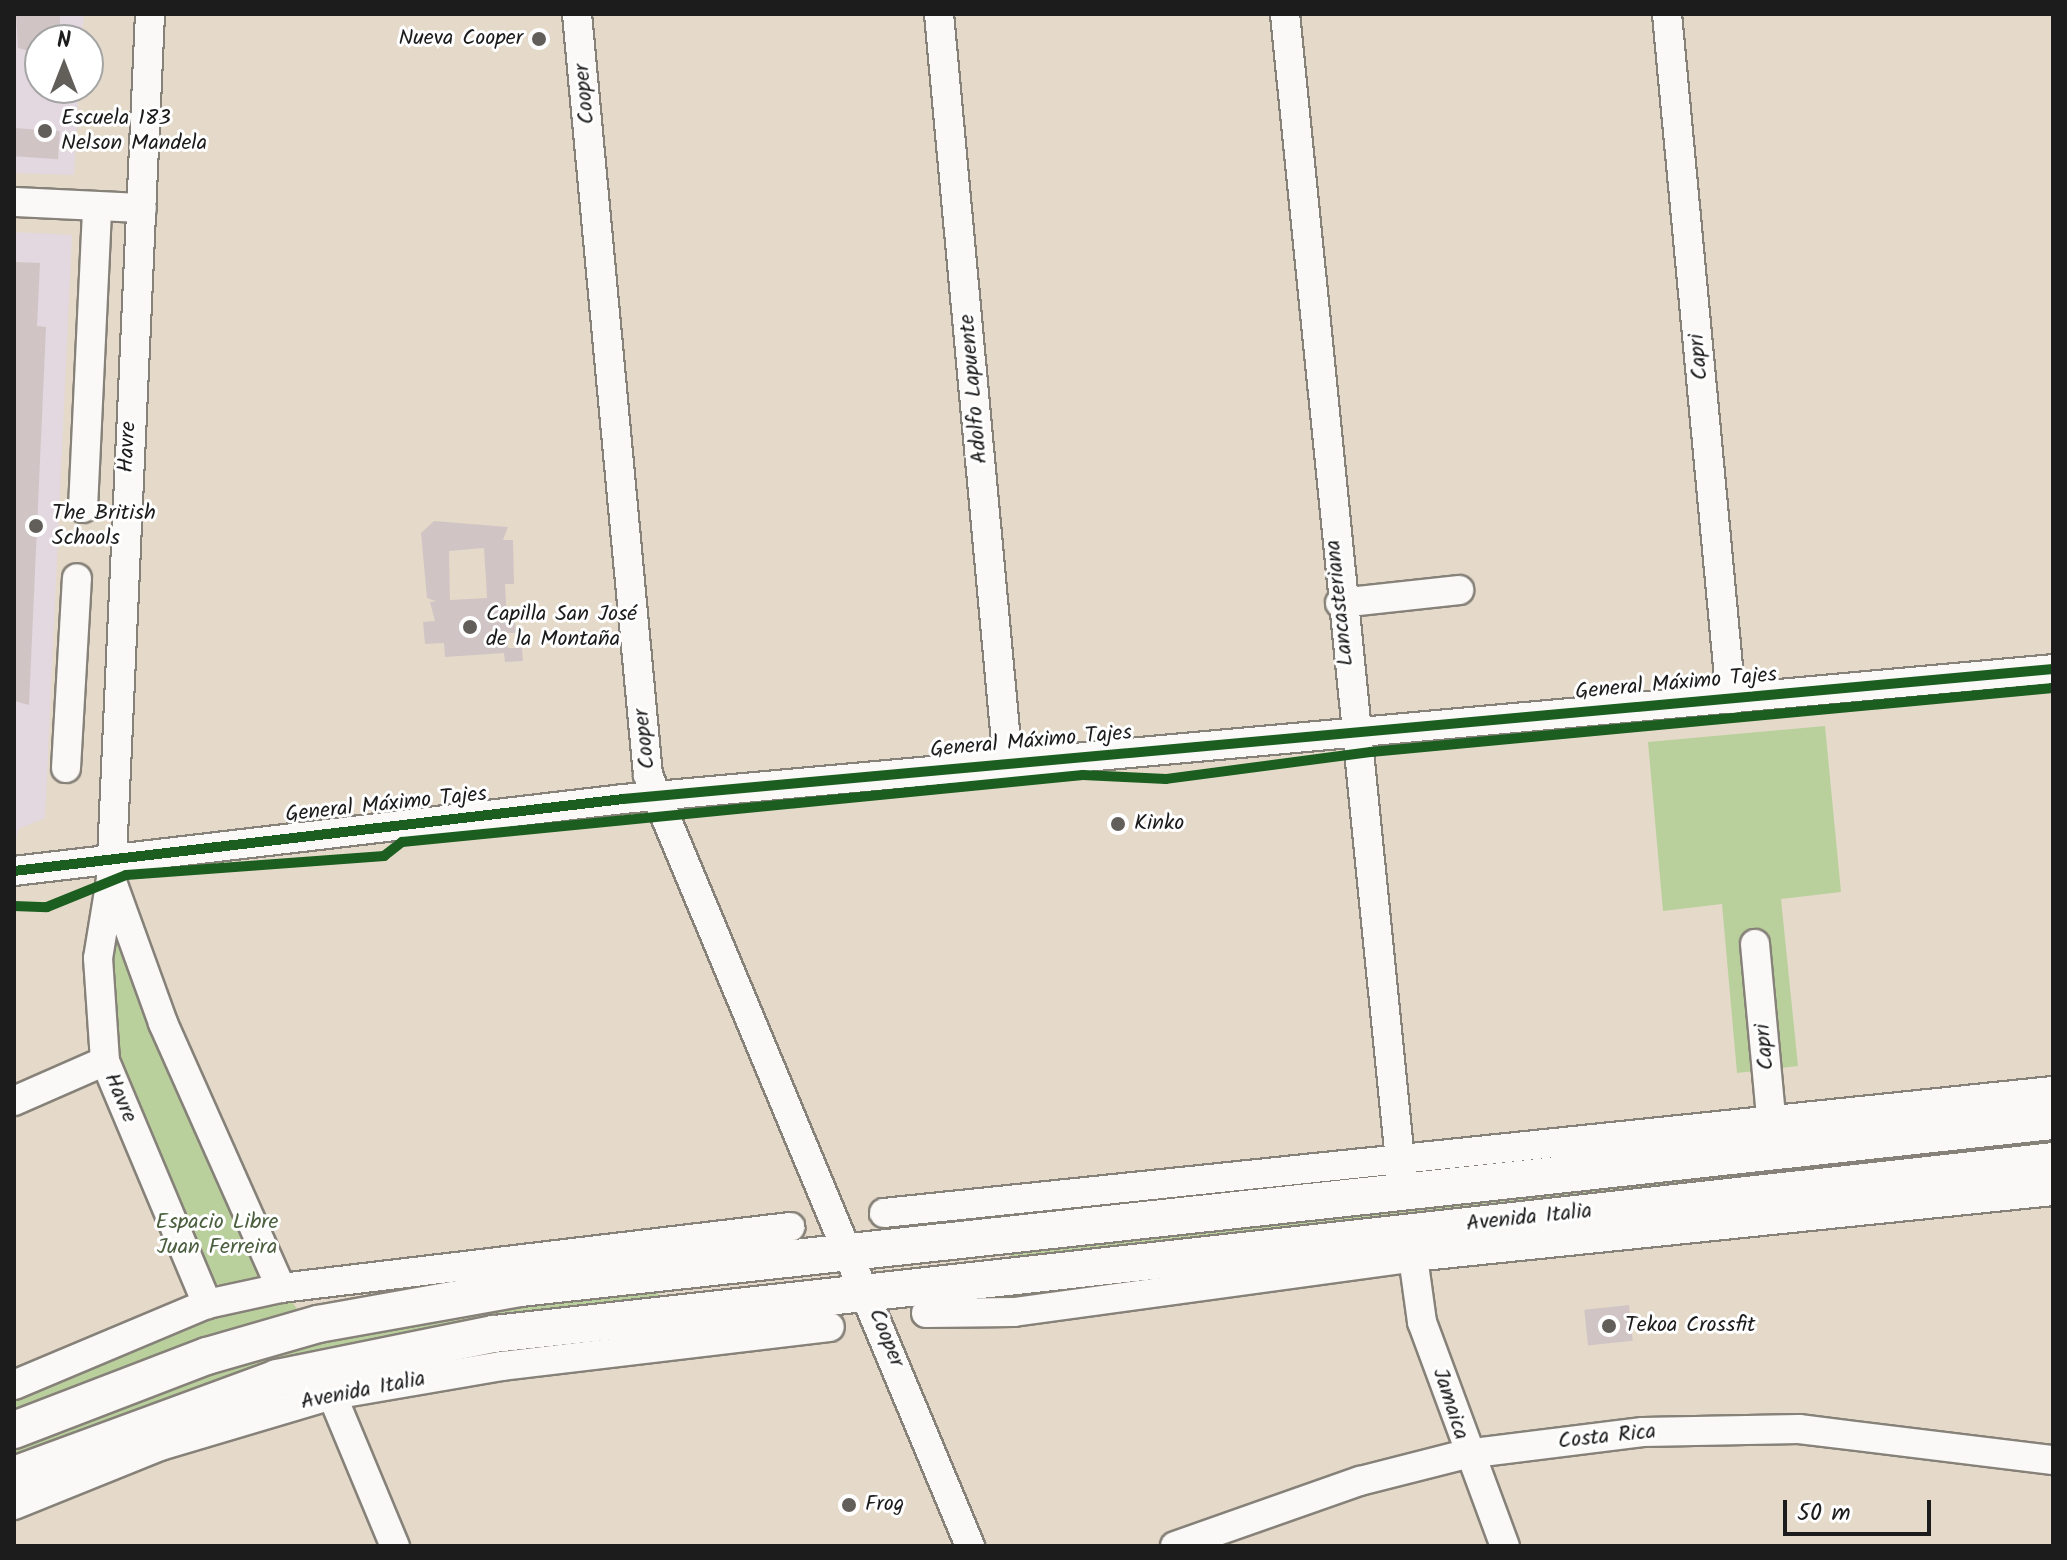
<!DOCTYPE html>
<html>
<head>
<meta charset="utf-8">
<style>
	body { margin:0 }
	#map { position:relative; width:2067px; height:1560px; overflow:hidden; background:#e5dac9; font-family:Kalam,sans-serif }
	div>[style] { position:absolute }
	.built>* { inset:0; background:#e3d7e0 }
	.green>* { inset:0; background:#b9d09c }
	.building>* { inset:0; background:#d0c5c4; transform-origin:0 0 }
	.roads { filter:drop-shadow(2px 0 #868179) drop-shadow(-2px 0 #868179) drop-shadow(0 2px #868179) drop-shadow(0 -2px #868179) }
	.minor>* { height:28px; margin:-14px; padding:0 14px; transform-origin:14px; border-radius:14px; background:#fbf9f7 }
	.major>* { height:36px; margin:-18px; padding:0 18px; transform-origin:18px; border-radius:18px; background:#fbf9f7 }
	.cycleway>* { height:10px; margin:-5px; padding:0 5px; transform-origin:5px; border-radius:5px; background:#1b5e20 }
	.dots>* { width:22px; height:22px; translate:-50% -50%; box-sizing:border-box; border:4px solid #fff; border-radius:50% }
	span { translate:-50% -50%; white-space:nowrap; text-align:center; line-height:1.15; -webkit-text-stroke:6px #fff; paint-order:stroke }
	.poi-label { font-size:22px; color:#1c1c1c }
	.right { translate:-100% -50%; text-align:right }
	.left { translate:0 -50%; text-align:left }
	.street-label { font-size:22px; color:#1c1c1c }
	.park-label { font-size:22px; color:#4c6040 }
	.frame { position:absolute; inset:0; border:16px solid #1c1c1c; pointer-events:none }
	.north { position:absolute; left:24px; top:24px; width:80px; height:80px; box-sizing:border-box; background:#fff; border:2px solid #a4a4a4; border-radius:50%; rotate:0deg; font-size:22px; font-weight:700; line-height:32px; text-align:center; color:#1c1c1c }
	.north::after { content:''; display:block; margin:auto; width:28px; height:36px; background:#625e59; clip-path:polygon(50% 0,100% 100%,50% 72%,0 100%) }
	.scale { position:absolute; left:1783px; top:1500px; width:148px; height:36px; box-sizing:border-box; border:4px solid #1c1c1c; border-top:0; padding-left:10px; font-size:24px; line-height:28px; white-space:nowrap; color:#1c1c1c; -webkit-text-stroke:6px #fff; paint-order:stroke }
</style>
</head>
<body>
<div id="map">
	<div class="built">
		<i style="clip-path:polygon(14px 14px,84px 14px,82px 40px,40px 40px,40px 88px,79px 88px,74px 175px,14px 173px)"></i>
		<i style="clip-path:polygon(14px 232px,72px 235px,45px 818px,19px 829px,14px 848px)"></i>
	</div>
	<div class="green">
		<i style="clip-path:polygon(1825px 726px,1841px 892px,1781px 899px,1798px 1066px,1737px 1073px,1722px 904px,1663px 911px,1648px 742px)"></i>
		<i style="clip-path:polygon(110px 910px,263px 1271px,261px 1281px,211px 1285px,114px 1059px)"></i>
		<i style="clip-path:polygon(2053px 1132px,2053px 1150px,1014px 1262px,1009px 1253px)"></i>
		<i style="clip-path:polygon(659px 1289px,658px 1298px,14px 1463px,14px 1445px,213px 1367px,413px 1316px)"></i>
		<i style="clip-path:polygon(291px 1301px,299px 1311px,14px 1420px,14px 1393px,216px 1310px)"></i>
	</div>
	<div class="building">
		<i style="clip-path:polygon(16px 14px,60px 14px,60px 40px,40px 40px,40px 54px,18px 48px)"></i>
		<i style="left:14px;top:128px;width:46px;height:28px;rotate:4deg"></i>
		<i style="clip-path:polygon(14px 262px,40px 263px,37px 326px,46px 327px,29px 705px,14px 701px)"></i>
		<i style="clip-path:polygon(evenodd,434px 521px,508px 527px,503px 540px,513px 540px,514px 584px,505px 584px,507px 619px,515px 619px,516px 633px,507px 633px,508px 648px,522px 648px,523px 661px,505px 662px,504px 653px,445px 657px,444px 643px,425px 644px,423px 622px,435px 621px,430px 602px,436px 601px,427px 598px,421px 533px,434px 521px,484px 548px,487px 598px,450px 600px,449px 551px,484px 548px)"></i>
		<i style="left:1629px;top:1305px;width:36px;height:45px;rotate:84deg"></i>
	</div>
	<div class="roads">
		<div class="minor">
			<i style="left:150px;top:14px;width:866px;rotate:92.58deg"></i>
			<i style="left:111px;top:879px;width:153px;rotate:70.1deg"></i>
			<i style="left:163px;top:1023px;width:290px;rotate:66deg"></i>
			<i style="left:577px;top:14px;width:764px;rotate:84.67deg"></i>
			<i style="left:648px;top:775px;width:836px;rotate:67.33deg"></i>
			<i style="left:939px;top:14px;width:753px;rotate:84.74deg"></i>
			<i style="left:1285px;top:14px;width:1182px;rotate:84.27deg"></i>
			<i style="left:1667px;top:14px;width:688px;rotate:84.66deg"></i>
			<i style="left:14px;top:202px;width:128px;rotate:2.7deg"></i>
			<i style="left:83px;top:508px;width:302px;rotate:-87.3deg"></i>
			<i style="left:1340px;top:603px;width:120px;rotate:-6.2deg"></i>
			<i style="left:66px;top:768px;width:190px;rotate:-86.7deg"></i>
			<i style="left:14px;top:871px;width:613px;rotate:-6.74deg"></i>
			<i style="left:623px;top:799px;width:1436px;rotate:-5.19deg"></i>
			<i style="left:111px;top:879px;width:80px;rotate:99.3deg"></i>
			<i style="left:98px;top:958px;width:103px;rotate:86.1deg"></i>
			<i style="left:105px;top:1061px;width:264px;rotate:67.2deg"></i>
			<i style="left:1755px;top:944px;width:195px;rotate:84.7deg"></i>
			<i style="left:14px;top:1101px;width:99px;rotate:-23.7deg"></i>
			<i style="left:884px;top:1213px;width:1175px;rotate:-5.96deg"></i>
			<i style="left:1413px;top:1257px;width:66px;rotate:82.1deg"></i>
			<i style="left:1422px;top:1322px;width:239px;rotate:69.7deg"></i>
			<i style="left:926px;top:1313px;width:88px;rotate:-0.7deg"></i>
			<i style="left:1014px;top:1312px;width:403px;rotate:-7.8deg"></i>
			<i style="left:1413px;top:1257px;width:643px;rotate:-5.89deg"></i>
			<i style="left:14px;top:1385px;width:209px;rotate:-22.8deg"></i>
			<i style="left:207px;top:1304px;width:76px;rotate:-12.2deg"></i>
			<i style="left:281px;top:1288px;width:513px;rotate:-6.83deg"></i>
			<i style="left:332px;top:1395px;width:164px;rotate:67.4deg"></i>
			<i style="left:14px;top:1505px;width:157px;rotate:-22deg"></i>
			<i style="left:160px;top:1446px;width:179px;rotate:-16.5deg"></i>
			<i style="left:332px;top:1395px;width:172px;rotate:-9.7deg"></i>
			<i style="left:502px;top:1366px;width:330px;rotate:-6.8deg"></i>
			<i style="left:1175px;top:1546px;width:196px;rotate:-19.4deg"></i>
			<i style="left:1360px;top:1481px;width:109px;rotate:-14.3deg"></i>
			<i style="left:1466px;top:1454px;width:178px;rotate:-7.1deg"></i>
			<i style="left:1643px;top:1432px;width:156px;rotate:-1.1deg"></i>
			<i style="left:1799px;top:1429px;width:256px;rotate:7deg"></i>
		</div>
		<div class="major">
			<i style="left:14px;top:1430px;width:207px;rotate:-21deg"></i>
			<i style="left:207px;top:1356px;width:116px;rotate:-16.1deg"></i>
			<i style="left:318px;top:1324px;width:205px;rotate:-10.1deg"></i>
			<i style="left:520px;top:1288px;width:1542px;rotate:-6.22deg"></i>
			<i style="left:14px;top:1475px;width:280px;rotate:-20.2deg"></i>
			<i style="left:277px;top:1378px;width:221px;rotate:-11.5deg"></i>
			<i style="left:494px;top:1334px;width:1569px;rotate:-6.33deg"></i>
		</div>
	</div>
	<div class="cycleway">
		<i style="left:14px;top:871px;width:613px;rotate:-6.74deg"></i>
		<i style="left:623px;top:799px;width:1436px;rotate:-5.19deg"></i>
		<i style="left:14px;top:906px;width:33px;rotate:2deg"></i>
		<i style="left:47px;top:907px;width:85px;rotate:-22.1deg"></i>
		<i style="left:126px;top:875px;width:259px;rotate:-4.2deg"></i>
		<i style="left:384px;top:856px;width:23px;rotate:-38deg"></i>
		<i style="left:402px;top:842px;width:684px;rotate:-5.62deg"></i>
		<i style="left:1083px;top:775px;width:83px;rotate:2.8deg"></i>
		<i style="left:1166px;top:779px;width:207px;rotate:-7.5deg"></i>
		<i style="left:1371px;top:752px;width:685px;rotate:-5.36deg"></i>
	</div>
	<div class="dots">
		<i style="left:539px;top:39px;background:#625e59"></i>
		<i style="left:45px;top:131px;background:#625e59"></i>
		<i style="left:36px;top:526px;background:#625e59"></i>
		<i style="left:470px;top:627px;background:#625e59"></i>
		<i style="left:1118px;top:824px;background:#625e59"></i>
		<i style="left:1609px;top:1326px;background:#625e59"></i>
		<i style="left:849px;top:1505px;background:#625e59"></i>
	</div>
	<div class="poi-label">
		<span class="right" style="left:523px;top:39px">Nueva Cooper</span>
		<span class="left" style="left:61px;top:131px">Escuela 183<br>Nelson Mandela</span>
		<span class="left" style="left:52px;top:526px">The British<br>Schools</span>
		<span class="left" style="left:486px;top:627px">Capilla San José<br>de la Montaña</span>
		<span class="left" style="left:1134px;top:824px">Kinko</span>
		<span class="left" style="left:1625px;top:1326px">Tekoa Crossfit</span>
		<span class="left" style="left:865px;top:1505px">Frog</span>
	</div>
	<div class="street-label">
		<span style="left:585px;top:94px;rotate:-95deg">Cooper</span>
		<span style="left:1699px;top:357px;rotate:-95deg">Capri</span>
		<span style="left:974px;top:389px;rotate:-95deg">Adolfo Lapuente</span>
		<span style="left:128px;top:447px;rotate:-87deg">Havre</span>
		<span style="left:1340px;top:603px;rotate:-96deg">Lancasteriana</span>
		<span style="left:1676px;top:684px;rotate:-5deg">General Máximo Tajes</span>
		<span style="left:645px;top:739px;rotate:-96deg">Cooper</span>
		<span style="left:1031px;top:742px;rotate:-5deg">General Máximo Tajes</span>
		<span style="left:386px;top:805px;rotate:-6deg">General Máximo Tajes</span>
		<span style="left:1765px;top:1047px;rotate:-95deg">Capri</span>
		<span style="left:120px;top:1098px;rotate:67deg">Havre</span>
		<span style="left:1529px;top:1218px;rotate:-6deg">Avenida Italia</span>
		<span style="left:886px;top:1338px;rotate:68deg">Cooper</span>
		<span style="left:363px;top:1391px;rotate:-11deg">Avenida Italia</span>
		<span style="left:1450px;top:1404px;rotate:72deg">Jamaica</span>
		<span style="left:1607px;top:1437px;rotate:-6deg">Costa Rica</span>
	</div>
	<div class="park-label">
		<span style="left:217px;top:1235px">Espacio Libre<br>Juan Ferreira</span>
	</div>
	<div class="frame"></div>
	<div class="north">N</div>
	<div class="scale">50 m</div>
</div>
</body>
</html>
